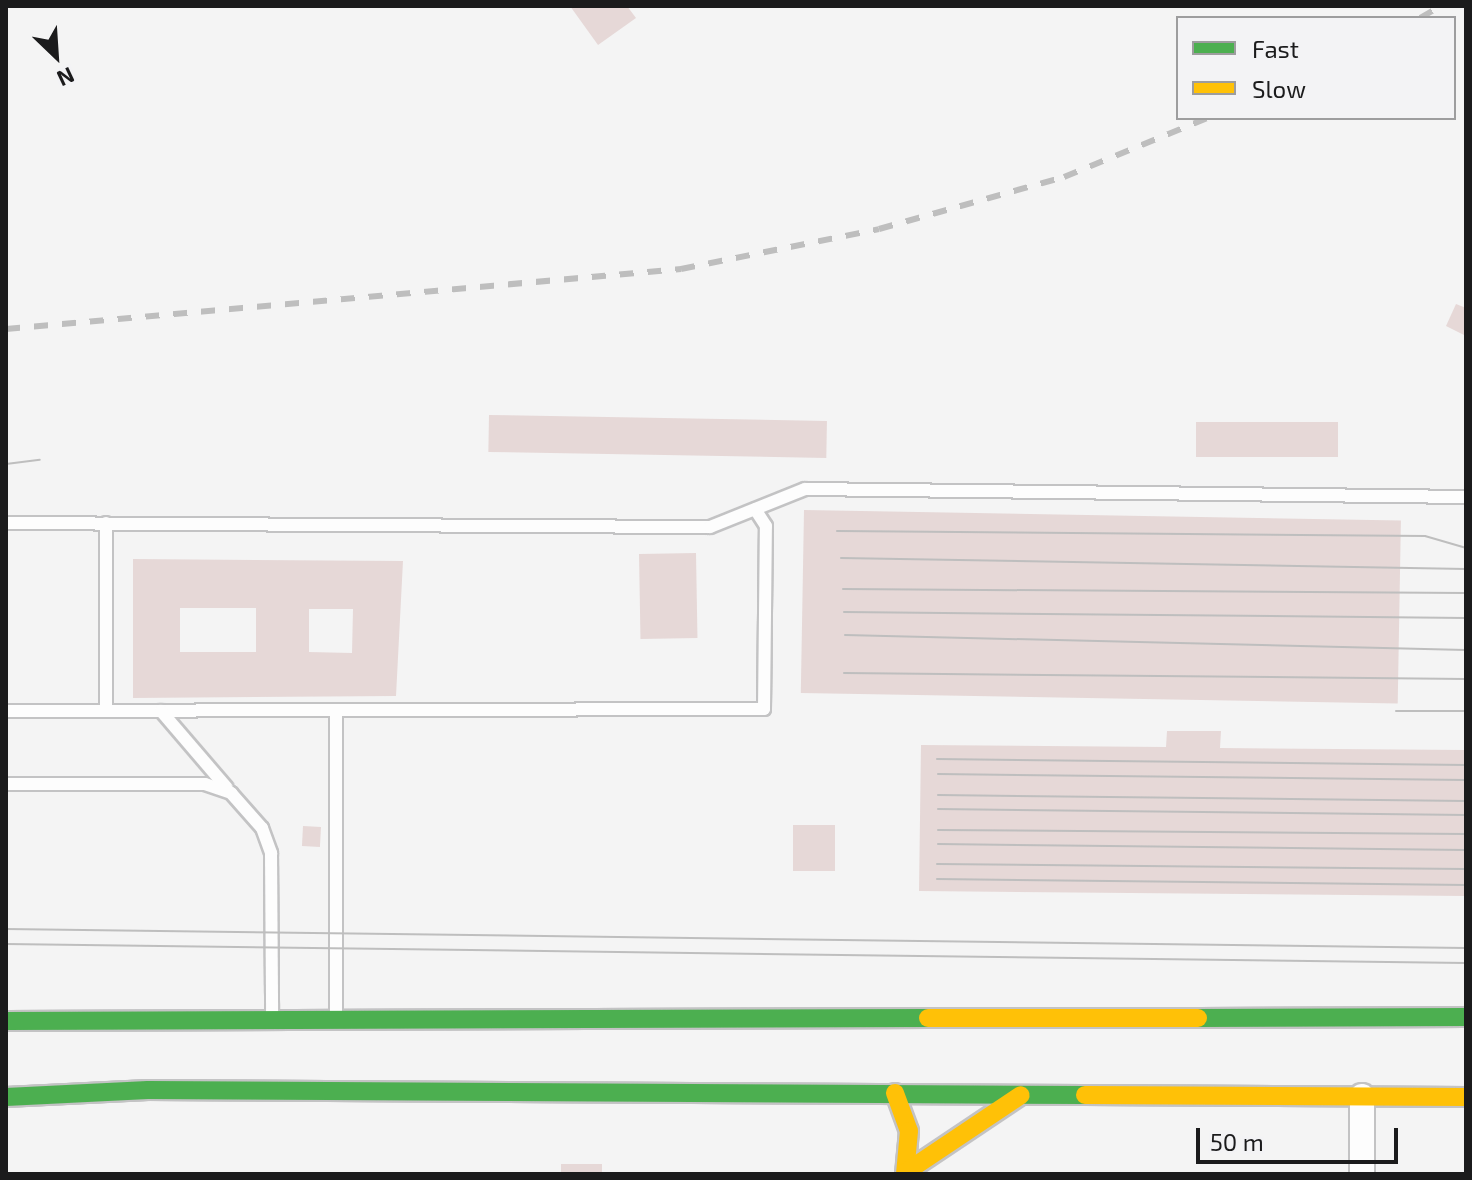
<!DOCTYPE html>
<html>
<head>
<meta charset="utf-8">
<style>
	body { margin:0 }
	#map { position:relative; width:1472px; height:1180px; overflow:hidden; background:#f4f4f4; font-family:"Exo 2",sans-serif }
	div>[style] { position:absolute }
	.building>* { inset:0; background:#e6d8d7; transform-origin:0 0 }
	.roads { filter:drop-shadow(2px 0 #c3c3c4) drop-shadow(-2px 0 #c3c3c4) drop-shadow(0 2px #c3c3c4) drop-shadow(0 -2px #c3c3c4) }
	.lane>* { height:12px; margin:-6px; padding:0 6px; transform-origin:6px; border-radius:6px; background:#fdfdfd }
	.street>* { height:24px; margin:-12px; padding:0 12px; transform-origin:12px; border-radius:12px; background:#fdfdfd }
	.fast>* { height:18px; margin:-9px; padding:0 9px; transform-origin:9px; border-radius:9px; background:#4caf50 }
	.slow>* { height:18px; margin:-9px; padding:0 9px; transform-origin:9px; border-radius:9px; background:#ffc107 }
	.tram>* { height:2px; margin:-1px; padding:0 1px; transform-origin:1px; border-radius:1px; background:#bebebe }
	.rail>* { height:6px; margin-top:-3px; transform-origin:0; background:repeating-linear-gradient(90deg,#bebebe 0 14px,transparent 0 28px) }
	span { translate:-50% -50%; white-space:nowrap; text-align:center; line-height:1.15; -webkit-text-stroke:6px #f3f3f5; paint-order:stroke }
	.frame { position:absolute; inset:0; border:8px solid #1b1b1c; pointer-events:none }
	.legend { position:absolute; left:1176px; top:16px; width:280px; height:104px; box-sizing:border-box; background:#f3f3f5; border:2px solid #9d9d9e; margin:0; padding:10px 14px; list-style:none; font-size:24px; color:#1b1b1c }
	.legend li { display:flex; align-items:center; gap:16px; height:40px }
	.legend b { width:40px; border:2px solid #9d9d9e }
	.north { position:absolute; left:16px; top:16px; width:80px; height:80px; -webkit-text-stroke:6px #f3f3f5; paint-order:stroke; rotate:155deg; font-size:22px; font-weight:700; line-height:32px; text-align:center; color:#1b1b1c }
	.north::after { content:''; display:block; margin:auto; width:28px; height:36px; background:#1b1b1c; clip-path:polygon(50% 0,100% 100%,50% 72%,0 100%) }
	.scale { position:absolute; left:1196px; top:1128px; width:202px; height:36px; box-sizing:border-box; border:4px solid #1b1b1c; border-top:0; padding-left:10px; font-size:24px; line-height:28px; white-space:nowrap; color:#1b1b1c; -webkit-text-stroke:6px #f3f3f5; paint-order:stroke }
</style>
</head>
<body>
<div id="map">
	<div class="building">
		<i style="clip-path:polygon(570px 6px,627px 6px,636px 18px,598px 45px)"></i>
		<i style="clip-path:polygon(1456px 304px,1466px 308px,1466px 336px,1446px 326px)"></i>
		<i style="left:489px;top:415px;width:338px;height:37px;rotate:1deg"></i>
		<i style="left:1338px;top:422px;width:35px;height:142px;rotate:90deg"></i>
		<i style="left:804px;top:510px;width:597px;height:183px;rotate:1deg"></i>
		<i style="left:696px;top:553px;width:85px;height:57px;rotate:89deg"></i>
		<i style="clip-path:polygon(evenodd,133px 559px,403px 561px,396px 696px,133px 698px,133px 559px,180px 608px,256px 608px,256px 652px,180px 652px,180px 608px,133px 559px,309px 609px,353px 609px,352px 653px,309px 652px,309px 609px)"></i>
		<i style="clip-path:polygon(1167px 731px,1221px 731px,1220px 748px,1466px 750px,1466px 896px,919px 891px,921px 745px,1166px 747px)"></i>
		<i style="left:793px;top:825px;width:42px;height:46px"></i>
		<i style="left:303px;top:826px;width:18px;height:20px;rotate:3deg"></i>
		<i style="left:602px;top:1164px;width:10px;height:41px;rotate:90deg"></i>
	</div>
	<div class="roads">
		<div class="lane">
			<i style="left:6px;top:523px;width:704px;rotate:0.33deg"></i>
			<i style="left:710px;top:527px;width:102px;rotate:-21.8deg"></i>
			<i style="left:805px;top:489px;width:661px;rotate:0.69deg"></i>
			<i style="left:6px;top:711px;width:758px;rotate:-0.15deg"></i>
			<i style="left:764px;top:709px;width:183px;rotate:-89.4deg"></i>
			<i style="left:766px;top:526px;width:20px;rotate:-123deg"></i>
			<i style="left:106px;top:711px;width:188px;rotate:-90deg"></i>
			<i style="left:161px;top:711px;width:101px;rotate:49.4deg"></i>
			<i style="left:6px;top:784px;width:199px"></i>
			<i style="left:205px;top:784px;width:28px;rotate:19deg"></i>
			<i style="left:231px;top:793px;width:47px;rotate:48.5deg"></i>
			<i style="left:262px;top:828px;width:27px;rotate:70deg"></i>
			<i style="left:271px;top:853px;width:160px;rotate:89.6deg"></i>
			<i style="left:336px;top:1013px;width:301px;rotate:-90deg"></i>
		</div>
		<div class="street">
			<i style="left:1362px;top:1096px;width:78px;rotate:90deg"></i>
		</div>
		<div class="fast">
			<i style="left:1198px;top:1018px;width:268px;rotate:-0.2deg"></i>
			<i style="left:6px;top:1021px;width:922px;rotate:-0.19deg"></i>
			<i style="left:6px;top:1097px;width:142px;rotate:-2.8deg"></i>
			<i style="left:148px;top:1090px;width:937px;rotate:0.31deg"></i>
		</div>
		<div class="slow">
			<i style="left:928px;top:1018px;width:270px"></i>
			<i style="left:895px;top:1093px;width:40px;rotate:69.8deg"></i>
			<i style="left:909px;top:1131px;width:43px;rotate:95.3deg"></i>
			<i style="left:1085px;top:1095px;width:381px;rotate:0.3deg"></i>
			<i style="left:906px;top:1172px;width:138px;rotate:-33.8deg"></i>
		</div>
	</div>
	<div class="tram">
		<i style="left:6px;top:464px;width:34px;rotate:-7deg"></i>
		<i style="left:837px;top:531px;width:588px;rotate:0.49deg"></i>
		<i style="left:1425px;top:536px;width:43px;rotate:16.3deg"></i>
		<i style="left:841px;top:558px;width:625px;rotate:1.01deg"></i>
		<i style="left:843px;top:589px;width:623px;rotate:0.37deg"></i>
		<i style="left:844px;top:612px;width:622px;rotate:0.55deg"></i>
		<i style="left:845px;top:635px;width:621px;rotate:1.38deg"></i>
		<i style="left:844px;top:673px;width:622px;rotate:0.55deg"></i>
		<i style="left:1396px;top:711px;width:70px"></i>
		<i style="left:937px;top:759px;width:529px;rotate:0.65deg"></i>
		<i style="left:938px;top:774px;width:528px;rotate:0.65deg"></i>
		<i style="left:938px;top:795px;width:528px;rotate:0.65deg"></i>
		<i style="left:938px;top:809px;width:528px;rotate:0.65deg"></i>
		<i style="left:938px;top:830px;width:528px;rotate:0.43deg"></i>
		<i style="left:938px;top:844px;width:528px;rotate:0.65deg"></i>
		<i style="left:937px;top:864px;width:529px;rotate:0.54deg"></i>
		<i style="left:937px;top:879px;width:529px;rotate:0.65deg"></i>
		<i style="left:6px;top:929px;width:1460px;rotate:0.75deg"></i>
		<i style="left:6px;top:944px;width:1460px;rotate:0.75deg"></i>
	</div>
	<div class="rail">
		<i style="left:1420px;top:18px;width:24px;rotate:-30deg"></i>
		<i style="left:6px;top:329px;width:678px;rotate:-5.08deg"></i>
		<i style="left:681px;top:269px;width:202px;rotate:-11.4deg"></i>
		<i style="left:879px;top:229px;width:192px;rotate:-15.7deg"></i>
		<i style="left:1064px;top:177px;width:155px;rotate:-22.4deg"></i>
	</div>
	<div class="frame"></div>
	<ul class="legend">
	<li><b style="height:10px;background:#4caf50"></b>Fast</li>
	<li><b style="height:10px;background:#ffc107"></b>Slow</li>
	</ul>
	<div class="north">N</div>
	<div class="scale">50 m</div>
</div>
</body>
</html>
